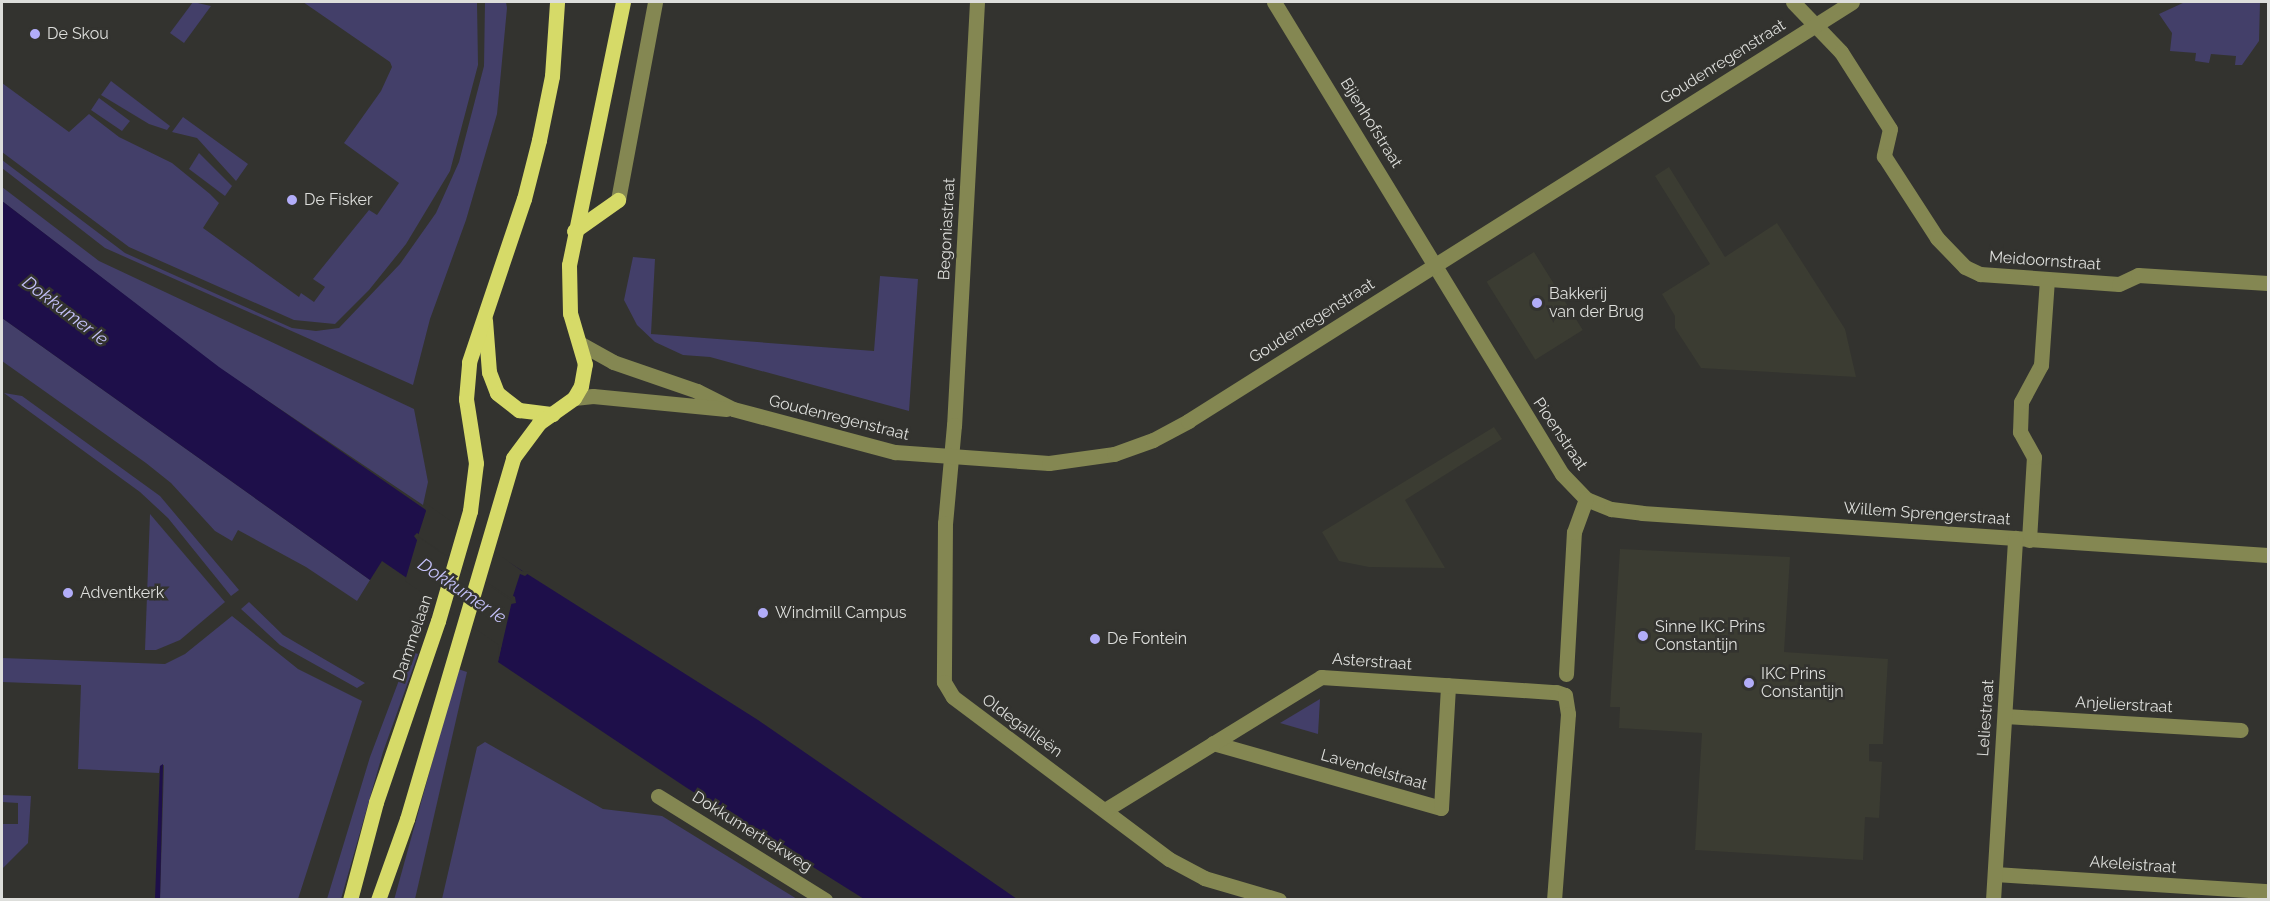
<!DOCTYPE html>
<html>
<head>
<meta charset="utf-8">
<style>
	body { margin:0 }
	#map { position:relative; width:2270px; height:901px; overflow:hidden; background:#33332f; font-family:Raleway,sans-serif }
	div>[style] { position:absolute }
	.built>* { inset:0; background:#3b3c32; transform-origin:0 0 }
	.green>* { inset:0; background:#433f69 }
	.water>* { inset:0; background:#1e0f4a }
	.pier>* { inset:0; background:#33332f }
	.minor>* { height:15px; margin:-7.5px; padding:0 7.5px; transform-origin:7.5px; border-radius:7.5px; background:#848752 }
	.major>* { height:15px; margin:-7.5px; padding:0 7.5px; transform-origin:7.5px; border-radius:7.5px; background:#d6da68 }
	.dots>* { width:16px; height:16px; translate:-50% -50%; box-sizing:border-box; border:3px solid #33332f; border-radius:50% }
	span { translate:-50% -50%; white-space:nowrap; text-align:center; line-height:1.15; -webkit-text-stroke:5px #33332f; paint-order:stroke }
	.poi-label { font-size:16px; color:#dddedb }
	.left { translate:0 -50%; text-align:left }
	.street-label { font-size:16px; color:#dddedb }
	.water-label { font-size:18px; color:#c4c1f9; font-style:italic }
	.frame { position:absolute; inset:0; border:3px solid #dddedb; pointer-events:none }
</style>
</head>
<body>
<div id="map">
	<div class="built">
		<i style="clip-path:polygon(1669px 167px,1725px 257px,1777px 223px,1845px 329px,1856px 377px,1701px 368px,1675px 328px,1675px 316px,1662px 294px,1710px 264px,1655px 176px)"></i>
		<i style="left:1534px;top:252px;width:92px;height:56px;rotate:58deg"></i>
		<i style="clip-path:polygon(1494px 427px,1502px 439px,1405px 500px,1445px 568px,1369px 567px,1339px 561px,1322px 532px)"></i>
		<i style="clip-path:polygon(1620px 549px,1790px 557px,1784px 652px,1888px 659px,1883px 744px,1869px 744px,1869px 761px,1882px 762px,1879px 818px,1865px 817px,1863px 860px,1695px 850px,1702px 733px,1619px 728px,1620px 707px,1610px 707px)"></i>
	</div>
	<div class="green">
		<i style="clip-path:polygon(193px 2px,211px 6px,184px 43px,170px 33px)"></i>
		<i style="clip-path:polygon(303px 2px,477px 2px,478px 65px,450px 171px,406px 244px,369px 290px,335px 324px,294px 320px,129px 247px,2px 152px,2px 83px,69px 132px,89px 114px,119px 137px,172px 163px,210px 194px,219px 203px,203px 228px,299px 297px,301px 293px,314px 302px,325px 287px,313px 279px,369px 210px,377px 215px,399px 183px,344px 143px,381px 91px,392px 67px,390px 62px)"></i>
		<i style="clip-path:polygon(485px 2px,506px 2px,507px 8px,497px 114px,466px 220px,430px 319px,413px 385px,105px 248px,2px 168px,2px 160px,125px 253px,292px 328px,316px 331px,339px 328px,400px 264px,436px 213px,459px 162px,484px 66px)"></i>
		<i style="clip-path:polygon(2185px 2px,2260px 2px,2259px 41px,2242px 65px,2235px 65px,2236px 56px,2211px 54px,2209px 63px,2195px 61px,2196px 53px,2170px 51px,2172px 33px,2159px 14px)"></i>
		<i style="clip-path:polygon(111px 81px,170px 126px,167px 130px,149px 124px,101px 95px)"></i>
		<i style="clip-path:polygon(99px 98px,130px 121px,122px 131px,91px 110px)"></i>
		<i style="clip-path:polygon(183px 117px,248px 164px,236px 181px,197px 138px,172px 132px)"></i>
		<i style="clip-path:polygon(199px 153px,232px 186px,225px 196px,189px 169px)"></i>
		<i style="clip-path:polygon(2px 187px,99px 261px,414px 409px,428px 482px,423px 505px,219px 368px,2px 201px)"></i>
		<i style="clip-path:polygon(633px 257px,655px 259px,651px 334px,874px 351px,880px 276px,918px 279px,909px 411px,710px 357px,683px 355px,655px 342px,637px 325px,624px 300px)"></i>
		<i style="clip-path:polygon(2px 318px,370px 580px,357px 601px,306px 567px,238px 530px,232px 541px,215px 531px,171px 483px,146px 463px,2px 361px)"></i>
		<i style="clip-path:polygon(4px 393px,22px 396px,160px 496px,239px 590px,231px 596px,168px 518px,140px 492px)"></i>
		<i style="clip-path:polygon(150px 514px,225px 602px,180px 640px,156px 650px,145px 650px)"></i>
		<i style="clip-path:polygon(249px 602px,283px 635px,365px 683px,357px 688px,280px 645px,241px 609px)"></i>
		<i style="clip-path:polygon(232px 616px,298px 669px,362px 701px,298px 899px,160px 899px,164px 765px,160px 766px,159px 773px,78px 769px,81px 685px,2px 682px,2px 658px,165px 664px,185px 654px)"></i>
		<i style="clip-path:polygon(410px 651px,418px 654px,383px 752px,341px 899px,327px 899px,370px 757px)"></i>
		<i style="clip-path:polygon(458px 669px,467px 672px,415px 899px,394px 900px)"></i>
		<i style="clip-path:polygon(1320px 699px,1318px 734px,1280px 723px)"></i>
		<i style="clip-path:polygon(485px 742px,603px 809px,662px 816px,797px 899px,442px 899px,477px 747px)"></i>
		<i style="clip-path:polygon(2px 795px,31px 796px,28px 843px,2px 869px,2px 824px,18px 824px,18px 803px,2px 802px)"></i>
	</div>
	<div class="water">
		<i style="clip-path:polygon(evenodd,2px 201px,219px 367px,426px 510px,758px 720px,1017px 899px,864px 899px,687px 788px,498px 662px,502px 643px,382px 561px,370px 580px,2px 318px,2px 201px,417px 533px,515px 597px,516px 603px,511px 604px,417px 540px,414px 536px,417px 533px)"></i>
		<i style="clip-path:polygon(163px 764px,160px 899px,155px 899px,160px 766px)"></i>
	</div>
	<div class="pier">
		<i style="clip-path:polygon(424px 502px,522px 571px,530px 572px,525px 576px,520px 574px,512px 599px,418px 536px,426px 511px)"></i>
		<i style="clip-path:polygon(418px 537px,512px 601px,498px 662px,499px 645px,405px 581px)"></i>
	</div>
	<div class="minor">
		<i style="left:977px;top:2px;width:424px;rotate:93.1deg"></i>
		<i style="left:954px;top:425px;width:98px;rotate:95.2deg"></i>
		<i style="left:945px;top:523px;width:159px;rotate:90.4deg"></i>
		<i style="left:944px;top:682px;width:17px;rotate:59deg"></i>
		<i style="left:953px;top:697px;width:270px;rotate:36.9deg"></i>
		<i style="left:1169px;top:859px;width:40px;rotate:28deg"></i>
		<i style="left:1204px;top:878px;width:78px;rotate:16.3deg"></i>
		<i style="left:1274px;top:2px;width:553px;rotate:58.61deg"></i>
		<i style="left:1562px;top:474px;width:35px;rotate:46deg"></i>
		<i style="left:1586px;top:499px;width:27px;rotate:22deg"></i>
		<i style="left:1611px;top:509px;width:31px;rotate:7deg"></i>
		<i style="left:1642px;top:513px;width:627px;rotate:3.84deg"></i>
		<i style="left:1793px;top:2px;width:69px;rotate:46.2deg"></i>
		<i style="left:1841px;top:52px;width:91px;rotate:57.5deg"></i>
		<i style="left:1890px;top:129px;width:28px;rotate:103deg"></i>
		<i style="left:1884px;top:156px;width:98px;rotate:57.1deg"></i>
		<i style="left:1937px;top:238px;width:40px;rotate:46deg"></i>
		<i style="left:1965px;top:267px;width:17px;rotate:25deg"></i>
		<i style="left:1980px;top:274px;width:139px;rotate:4.1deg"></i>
		<i style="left:2119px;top:284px;width:21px;rotate:-25deg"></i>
		<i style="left:2138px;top:275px;width:130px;rotate:3.5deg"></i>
		<i style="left:618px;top:200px;width:201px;rotate:-79.4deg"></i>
		<i style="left:581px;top:344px;width:37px;rotate:29deg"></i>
		<i style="left:613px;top:362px;width:89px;rotate:19deg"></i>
		<i style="left:697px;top:391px;width:40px;rotate:26.6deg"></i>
		<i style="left:733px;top:409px;width:168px;rotate:14.9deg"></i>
		<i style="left:895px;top:452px;width:154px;rotate:4.1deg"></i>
		<i style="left:1049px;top:463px;width:66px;rotate:-7.9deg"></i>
		<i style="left:1114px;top:454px;width:41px;rotate:-19.7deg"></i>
		<i style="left:1153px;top:440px;width:40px;rotate:-28deg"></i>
		<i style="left:1188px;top:421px;width:785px;rotate:-32.25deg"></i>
		<i style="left:574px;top:398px;width:19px;rotate:-6deg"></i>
		<i style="left:593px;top:396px;width:134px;rotate:5.6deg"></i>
		<i style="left:2029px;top:540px;width:83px;rotate:-86.6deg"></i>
		<i style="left:2034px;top:457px;width:29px;rotate:-119deg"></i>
		<i style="left:2020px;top:432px;width:30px;rotate:-88deg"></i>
		<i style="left:2021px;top:402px;width:42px;rotate:-61.6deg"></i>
		<i style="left:2041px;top:365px;width:86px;rotate:-86deg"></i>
		<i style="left:1566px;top:674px;width:142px;rotate:-86.8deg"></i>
		<i style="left:1574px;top:532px;width:35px;rotate:-70deg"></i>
		<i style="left:2005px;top:716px;width:236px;rotate:3.4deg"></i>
		<i style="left:1213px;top:743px;width:237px;rotate:15.9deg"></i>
		<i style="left:1441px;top:808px;width:123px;rotate:-86.7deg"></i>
		<i style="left:658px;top:796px;width:197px;rotate:31.9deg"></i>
		<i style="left:1105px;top:810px;width:254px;rotate:-31.6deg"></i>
		<i style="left:1321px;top:677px;width:235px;rotate:3.7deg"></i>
		<i style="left:1556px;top:692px;width:9px;rotate:18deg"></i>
		<i style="left:1565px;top:695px;width:19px;rotate:81deg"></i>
		<i style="left:1568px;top:714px;width:187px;rotate:94.3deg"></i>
		<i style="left:1995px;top:874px;width:274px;rotate:3.6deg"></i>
		<i style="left:1993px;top:900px;width:363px;rotate:-86.5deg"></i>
	</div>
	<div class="major">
		<i style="left:574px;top:231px;width:54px;rotate:-35.2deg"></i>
		<i style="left:485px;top:320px;width:52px;rotate:85.6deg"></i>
		<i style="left:489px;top:372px;width:22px;rotate:69deg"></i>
		<i style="left:497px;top:393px;width:28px;rotate:38deg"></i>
		<i style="left:519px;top:410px;width:34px;rotate:7deg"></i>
		<i style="left:350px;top:900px;width:101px;rotate:-75.1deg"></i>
		<i style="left:376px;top:802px;width:191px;rotate:-71.1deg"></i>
		<i style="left:438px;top:621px;width:115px;rotate:-73.8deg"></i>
		<i style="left:470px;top:511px;width:48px;rotate:-82.9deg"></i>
		<i style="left:476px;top:463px;width:65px;rotate:-98.9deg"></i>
		<i style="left:466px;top:399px;width:37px;rotate:-85deg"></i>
		<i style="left:469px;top:362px;width:172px;rotate:-71.4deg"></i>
		<i style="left:524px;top:199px;width:61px;rotate:-75.7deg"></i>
		<i style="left:539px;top:140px;width:65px;rotate:-78.5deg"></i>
		<i style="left:552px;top:76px;width:74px;rotate:-86.1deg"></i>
		<i style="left:378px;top:900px;width:86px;rotate:-70.3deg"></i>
		<i style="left:407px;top:819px;width:376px;rotate:-73.6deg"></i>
		<i style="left:513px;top:458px;width:44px;rotate:-53.4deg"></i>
		<i style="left:539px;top:423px;width:43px;rotate:-35.5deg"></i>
		<i style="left:574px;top:398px;width:14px;rotate:-60deg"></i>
		<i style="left:581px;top:386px;width:22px;rotate:-80deg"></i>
		<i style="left:585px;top:364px;width:53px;rotate:-106.4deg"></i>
		<i style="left:570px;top:313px;width:48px;rotate:-91.2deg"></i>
		<i style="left:569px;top:265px;width:268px;rotate:-78.4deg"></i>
	</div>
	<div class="dots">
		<i style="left:35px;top:34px;background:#b2adf9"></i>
		<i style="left:292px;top:200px;background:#b2adf9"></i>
		<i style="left:1537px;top:303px;background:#b2adf9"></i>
		<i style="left:68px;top:593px;background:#b2adf9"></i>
		<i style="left:763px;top:613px;background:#b2adf9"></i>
		<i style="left:1643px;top:636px;background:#b2adf9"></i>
		<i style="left:1095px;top:639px;background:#b2adf9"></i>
		<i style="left:1749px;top:683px;background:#b2adf9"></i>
	</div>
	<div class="poi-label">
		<span class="left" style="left:47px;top:34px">De Skou</span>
		<span class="left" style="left:304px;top:200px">De Fisker</span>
		<span class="left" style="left:1549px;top:303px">Bakkerij<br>van der Brug</span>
		<span class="left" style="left:80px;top:593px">Adventkerk</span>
		<span class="left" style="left:775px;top:613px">Windmill Campus</span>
		<span class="left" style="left:1655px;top:636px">Sinne IKC Prins<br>Constantijn</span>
		<span class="left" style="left:1107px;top:639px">De Fontein</span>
		<span class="left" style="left:1761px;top:683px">IKC Prins<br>Constantijn</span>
	</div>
	<div class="street-label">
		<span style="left:1723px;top:62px;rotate:-32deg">Goudenregenstraat</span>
		<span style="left:1371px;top:123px;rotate:58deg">Bijenhofstraat</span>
		<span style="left:947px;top:229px;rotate:-87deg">Begoniastraat</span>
		<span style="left:2045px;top:261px;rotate:4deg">Meidoornstraat</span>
		<span style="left:1312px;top:321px;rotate:-32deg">Goudenregenstraat</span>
		<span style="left:839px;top:418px;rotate:14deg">Goudenregenstraat</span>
		<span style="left:1560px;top:434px;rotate:56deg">Pioenstraat</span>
		<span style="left:1927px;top:514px;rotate:4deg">Willem Sprengerstraat</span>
		<span style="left:413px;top:638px;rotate:-71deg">Dammelaan</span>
		<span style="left:1372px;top:662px;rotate:4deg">Asterstraat</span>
		<span style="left:2124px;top:705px;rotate:3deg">Anjelierstraat</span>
		<span style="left:1986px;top:718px;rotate:-86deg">Leliestraat</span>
		<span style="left:1022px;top:726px;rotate:36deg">Oldegalileën</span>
		<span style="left:1374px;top:770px;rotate:16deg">Lavendelstraat</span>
		<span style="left:752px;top:832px;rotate:32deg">Dokkumertrekweg</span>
		<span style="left:2133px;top:865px;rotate:4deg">Akeleistraat</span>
	</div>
	<div class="water-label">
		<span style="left:65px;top:311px;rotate:37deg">Dokkumer Ie</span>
		<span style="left:462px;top:591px;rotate:34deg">Dokkumer Ie</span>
	</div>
	<div class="frame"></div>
</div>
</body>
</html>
